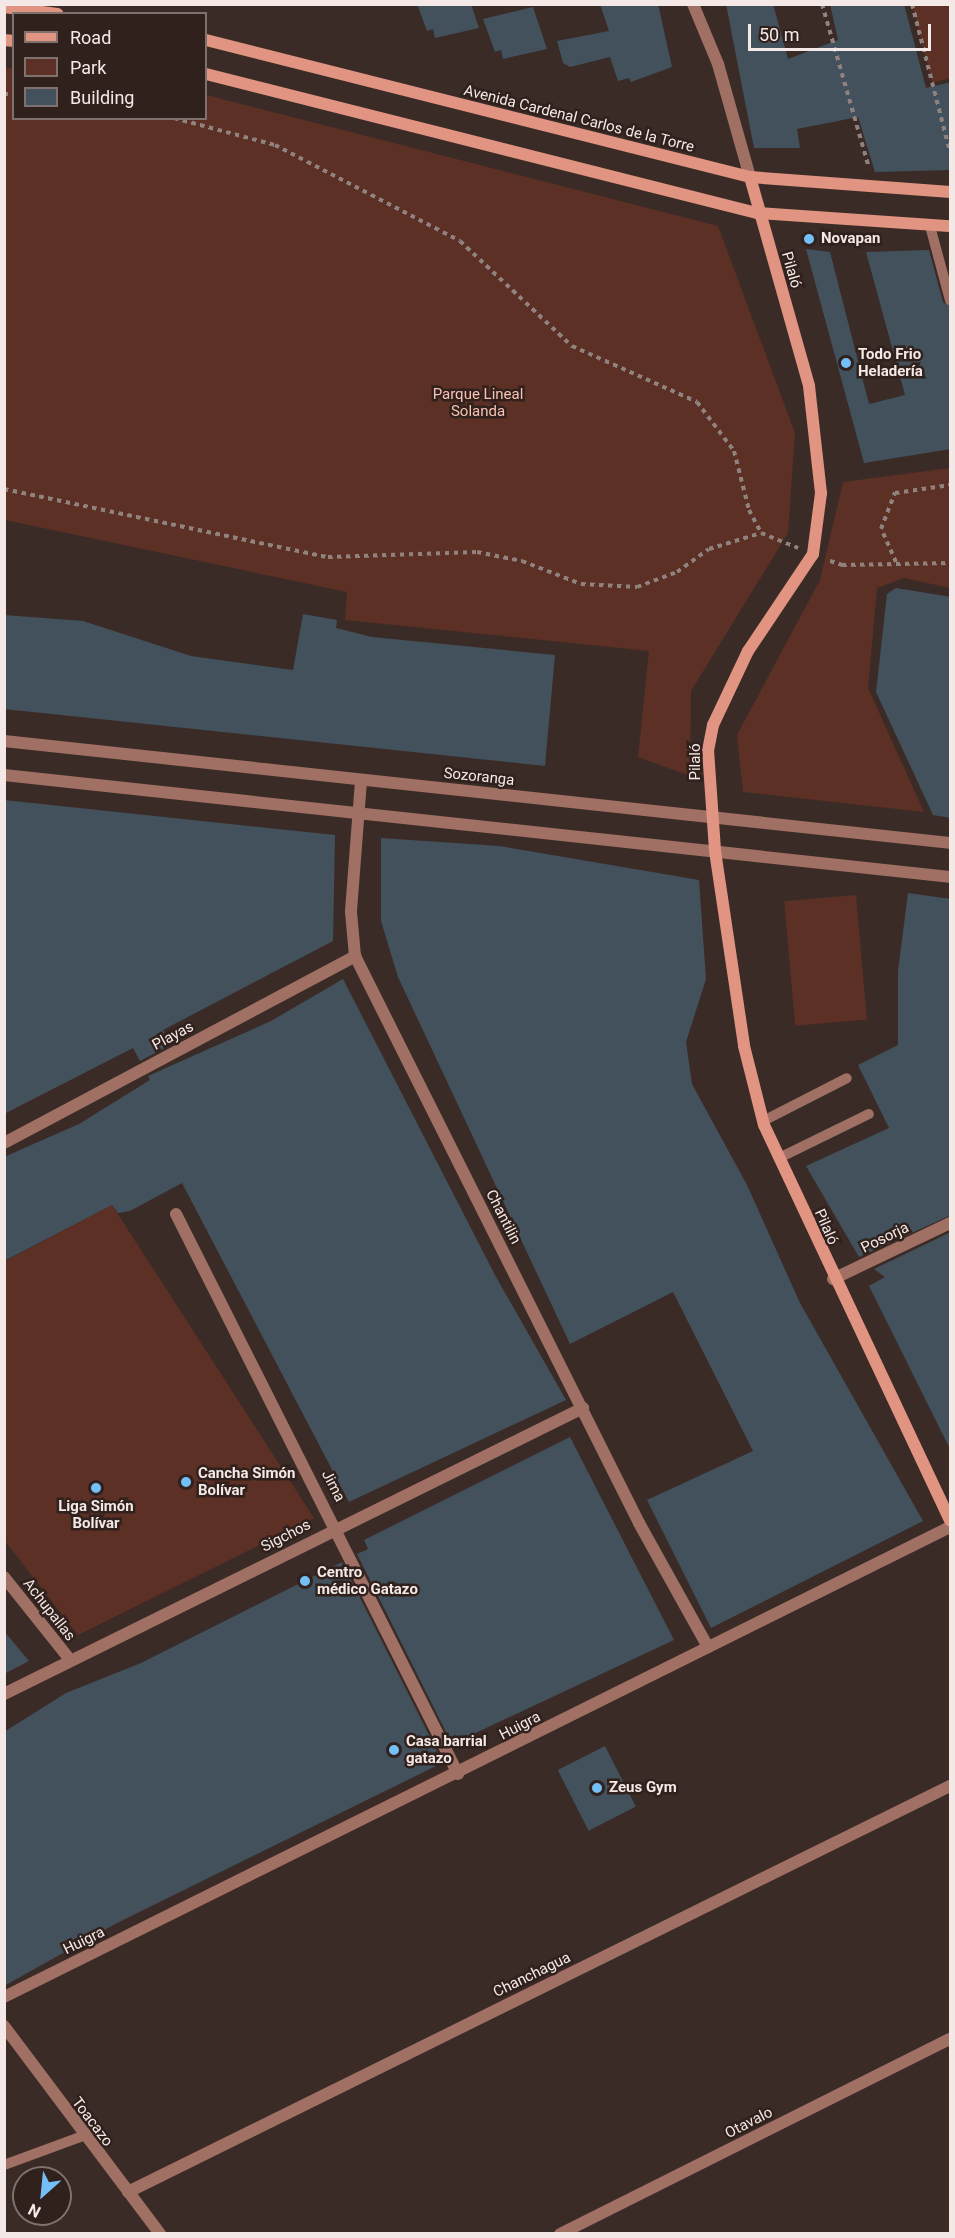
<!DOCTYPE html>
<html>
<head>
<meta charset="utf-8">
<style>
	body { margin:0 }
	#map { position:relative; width:955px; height:2238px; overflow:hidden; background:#3b2b26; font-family:Roboto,sans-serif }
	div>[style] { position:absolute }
	.green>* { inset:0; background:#5c3025; transform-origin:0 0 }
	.building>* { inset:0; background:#42515c; transform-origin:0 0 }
	.path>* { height:4px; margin-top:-2px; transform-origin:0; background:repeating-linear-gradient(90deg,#90837f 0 4.5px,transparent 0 9px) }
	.lane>* { height:10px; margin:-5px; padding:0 5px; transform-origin:5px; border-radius:5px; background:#a07064 }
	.street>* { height:12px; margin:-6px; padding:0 6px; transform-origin:6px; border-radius:6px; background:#a07064 }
	.secondary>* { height:12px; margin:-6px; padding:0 6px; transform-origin:6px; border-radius:6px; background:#e09481 }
	.dots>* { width:16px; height:16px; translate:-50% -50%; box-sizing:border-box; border:3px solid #31211d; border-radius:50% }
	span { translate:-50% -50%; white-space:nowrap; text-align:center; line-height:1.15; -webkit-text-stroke:5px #31211d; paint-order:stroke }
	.street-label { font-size:15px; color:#f4e9e6 }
	.poi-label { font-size:15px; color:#f4e9e6; font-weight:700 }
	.left { translate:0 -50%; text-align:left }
	.park-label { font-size:15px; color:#f9c1b3 }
	.frame { position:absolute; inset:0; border:6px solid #f4e9e6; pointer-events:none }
	.legend { position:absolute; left:12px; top:12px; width:195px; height:108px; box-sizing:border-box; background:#31211d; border:2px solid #7f716d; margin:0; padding:8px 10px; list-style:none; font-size:18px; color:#f4e9e6 }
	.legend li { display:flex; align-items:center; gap:12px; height:30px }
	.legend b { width:30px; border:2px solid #7f716d }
	.north { position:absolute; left:12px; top:2166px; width:60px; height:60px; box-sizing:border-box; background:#31211d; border:2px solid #7f716d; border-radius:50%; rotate:207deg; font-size:16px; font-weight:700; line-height:24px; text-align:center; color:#f4e9e6 }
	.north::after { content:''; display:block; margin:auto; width:21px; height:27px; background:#74c0f6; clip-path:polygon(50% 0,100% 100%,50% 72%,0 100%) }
	.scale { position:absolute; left:748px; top:24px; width:183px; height:27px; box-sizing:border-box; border:3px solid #f4e9e6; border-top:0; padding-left:8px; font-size:18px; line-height:21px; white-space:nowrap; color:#f4e9e6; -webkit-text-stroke:4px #31211d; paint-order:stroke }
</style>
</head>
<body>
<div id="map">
	<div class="green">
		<i style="clip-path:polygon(912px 5px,950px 5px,950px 78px,932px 83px)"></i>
		<i style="clip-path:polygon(4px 68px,13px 68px,14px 118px,206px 118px,206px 95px,718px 226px,795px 433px,788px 533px,691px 691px,690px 776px,638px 757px,649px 651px,345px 620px,347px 592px,5px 520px)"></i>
		<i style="clip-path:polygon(950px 468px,950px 588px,904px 578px,877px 588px,868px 688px,924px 812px,743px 792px,737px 735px,820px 580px,843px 482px)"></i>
		<i style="left:856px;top:895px;width:125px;height:72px;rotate:85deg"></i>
		<i style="clip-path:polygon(112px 1205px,314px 1518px,78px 1635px,5px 1541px,5px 1261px)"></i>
	</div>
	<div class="building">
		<i style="clip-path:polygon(417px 4px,471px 4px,479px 28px,435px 38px,433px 29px,427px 31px)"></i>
		<i style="clip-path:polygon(600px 4px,658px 4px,672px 67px,631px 82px,629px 78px,618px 81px,610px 57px,570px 67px,563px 63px,557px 41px,609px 31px)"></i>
		<i style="clip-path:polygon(726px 4px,773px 4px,788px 59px,838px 40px,830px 4px,904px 4px,926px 88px,951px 82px,951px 170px,875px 172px,858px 117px,797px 129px,800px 148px,754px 148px)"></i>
		<i style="clip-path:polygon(533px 7px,547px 49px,503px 59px,501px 50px,495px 52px,483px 19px)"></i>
		<i style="clip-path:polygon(806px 249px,830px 252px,869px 404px,905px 395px,866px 252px,929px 250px,943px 302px,951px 307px,951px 449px,864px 463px)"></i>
		<i style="clip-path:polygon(896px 588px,951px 597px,951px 818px,933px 815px,876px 692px,887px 594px)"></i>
		<i style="clip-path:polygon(303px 614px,337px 620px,336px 628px,372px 637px,555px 655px,545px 766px,4px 709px,4px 615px,83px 621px,191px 656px,293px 670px)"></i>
		<i style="clip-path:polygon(4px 800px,335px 835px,333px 941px,163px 1030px,170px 1045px,140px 1061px,133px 1048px,4px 1114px)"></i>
		<i style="clip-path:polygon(381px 838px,499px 846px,699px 880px,706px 979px,686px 1042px,692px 1084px,747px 1185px,800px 1303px,923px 1521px,711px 1628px,647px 1500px,753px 1451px,673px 1292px,570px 1344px,398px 977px,381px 921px)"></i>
		<i style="clip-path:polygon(908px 893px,951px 899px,951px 1215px,859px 1257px,806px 1166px,889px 1128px,858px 1065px,898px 1045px,898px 971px)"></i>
		<i style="clip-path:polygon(343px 979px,496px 1277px,566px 1400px,349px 1502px,182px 1183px,130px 1211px,118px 1213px,112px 1205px,4px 1261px,4px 1157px,79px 1124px,150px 1080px,148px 1076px,271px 1021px)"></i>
		<i style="clip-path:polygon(951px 1232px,951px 1451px,869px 1286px,885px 1277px,874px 1269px)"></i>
		<i style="clip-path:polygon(570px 1437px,674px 1640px,452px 1744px,357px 1554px,368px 1549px,364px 1540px)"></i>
		<i style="clip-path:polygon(342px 1562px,437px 1751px,433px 1753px,438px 1765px,115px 1924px,4px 1986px,4px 1732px,66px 1693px,141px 1663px)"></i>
		<i style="clip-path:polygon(4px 1631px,29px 1661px,4px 1674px)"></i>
		<i style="left:605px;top:1746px;width:68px;height:53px;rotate:63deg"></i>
	</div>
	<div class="path">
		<i style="left:822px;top:4px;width:171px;rotate:74deg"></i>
		<i style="left:912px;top:4px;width:153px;rotate:75.6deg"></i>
		<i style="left:4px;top:94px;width:10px"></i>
		<i style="left:174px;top:118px;width:105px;rotate:15deg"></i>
		<i style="left:275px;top:145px;width:208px;rotate:27.4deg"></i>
		<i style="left:460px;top:241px;width:154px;rotate:43.2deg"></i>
		<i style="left:572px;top:346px;width:137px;rotate:24.1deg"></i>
		<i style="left:697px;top:402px;width:61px;rotate:52.9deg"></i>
		<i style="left:734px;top:451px;width:61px;rotate:75.7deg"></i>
		<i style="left:749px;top:510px;width:26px;rotate:62deg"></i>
		<i style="left:761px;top:533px;width:40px;rotate:22deg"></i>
		<i style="left:4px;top:489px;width:331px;rotate:11.9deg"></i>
		<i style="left:328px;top:557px;width:149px;rotate:-1.9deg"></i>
		<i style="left:477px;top:552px;width:46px;rotate:11.3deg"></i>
		<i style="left:522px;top:561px;width:63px;rotate:21.3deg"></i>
		<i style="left:581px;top:584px;width:56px;rotate:3.1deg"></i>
		<i style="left:637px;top:587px;width:43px;rotate:-20.6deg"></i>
		<i style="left:677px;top:572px;width:39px;rotate:-36deg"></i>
		<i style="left:709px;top:549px;width:54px;rotate:-17.1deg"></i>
		<i style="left:830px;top:561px;width:13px;rotate:18deg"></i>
		<i style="left:842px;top:565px;width:108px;rotate:-1.1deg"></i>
		<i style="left:896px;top:562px;width:36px;rotate:-114deg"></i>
		<i style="left:881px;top:529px;width:39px;rotate:-69deg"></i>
		<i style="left:895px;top:493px;width:56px;rotate:-8.3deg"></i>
	</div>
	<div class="lane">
		<i style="left:930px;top:226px;width:77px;rotate:74.9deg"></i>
		<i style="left:763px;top:1121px;width:94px;rotate:-27.1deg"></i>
		<i style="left:779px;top:1158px;width:100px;rotate:-26.1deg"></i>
		<i style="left:4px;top:2165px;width:84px;rotate:-20.2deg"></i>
	</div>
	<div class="street">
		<i style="left:693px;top:4px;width:65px;rotate:67.4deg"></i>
		<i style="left:718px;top:64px;width:117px;rotate:74.2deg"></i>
		<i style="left:4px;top:741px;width:951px;rotate:6.15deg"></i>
		<i style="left:4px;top:775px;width:951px;rotate:6.15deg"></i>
		<i style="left:361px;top:781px;width:131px;rotate:94.4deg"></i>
		<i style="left:351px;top:912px;width:44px;rotate:84.8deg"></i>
		<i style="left:355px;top:956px;width:634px;rotate:63.39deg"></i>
		<i style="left:639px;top:1523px;width:142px;rotate:60.9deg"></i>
		<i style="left:4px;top:1143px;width:398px;rotate:-28deg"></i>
		<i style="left:176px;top:1214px;width:627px;rotate:63.27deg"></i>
		<i style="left:833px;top:1279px;width:130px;rotate:-25.6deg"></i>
		<i style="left:4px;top:1577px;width:107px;rotate:51.4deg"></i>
		<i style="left:4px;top:1694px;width:646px;rotate:-26.29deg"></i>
		<i style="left:4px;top:1997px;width:1056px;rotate:-26.42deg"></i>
		<i style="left:4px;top:2026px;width:260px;rotate:53.1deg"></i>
		<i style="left:128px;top:2192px;width:917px;rotate:-26.29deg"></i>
		<i style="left:560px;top:2234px;width:436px;rotate:-26.6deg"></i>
	</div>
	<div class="secondary">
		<i style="left:4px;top:7px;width:54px;rotate:7.4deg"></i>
		<i style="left:4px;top:40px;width:10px;rotate:6deg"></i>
		<i style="left:206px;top:40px;width:561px;rotate:14.14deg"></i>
		<i style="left:750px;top:177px;width:201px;rotate:4.3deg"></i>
		<i style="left:206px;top:74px;width:568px;rotate:14.16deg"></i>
		<i style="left:757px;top:213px;width:193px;rotate:3.9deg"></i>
		<i style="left:750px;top:177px;width:217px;rotate:74.2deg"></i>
		<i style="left:809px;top:386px;width:108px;rotate:83.6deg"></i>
		<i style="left:821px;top:493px;width:62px;rotate:97.5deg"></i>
		<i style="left:813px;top:554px;width:117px;rotate:123.8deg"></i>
		<i style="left:748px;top:651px;width:82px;rotate:115.3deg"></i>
		<i style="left:713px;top:725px;width:25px;rotate:101deg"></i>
		<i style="left:708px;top:750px;width:101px;rotate:86deg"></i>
		<i style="left:715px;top:851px;width:197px;rotate:81.5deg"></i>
		<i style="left:744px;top:1046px;width:81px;rotate:75.8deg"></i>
		<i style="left:764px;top:1125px;width:437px;rotate:64.8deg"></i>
	</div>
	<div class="dots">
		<i style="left:809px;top:239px;background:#74c0f6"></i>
		<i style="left:846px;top:363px;background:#74c0f6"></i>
		<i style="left:186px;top:1482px;background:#74c0f6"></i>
		<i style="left:96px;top:1488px;background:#74c0f6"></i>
		<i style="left:305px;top:1581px;background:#74c0f6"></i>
		<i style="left:394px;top:1750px;background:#74c0f6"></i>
		<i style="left:597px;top:1788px;background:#74c0f6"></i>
	</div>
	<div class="street-label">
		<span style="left:579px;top:119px;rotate:14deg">Avenida Cardenal Carlos de la Torre</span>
		<span style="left:791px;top:270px;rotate:74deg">Pilaló</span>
		<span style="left:696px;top:762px;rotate:-90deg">Pilaló</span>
		<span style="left:479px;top:777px;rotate:6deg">Sozoranga</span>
		<span style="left:173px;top:1036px;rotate:-28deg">Playas</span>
		<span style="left:503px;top:1217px;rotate:63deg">Chantilin</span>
		<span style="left:826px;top:1227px;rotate:66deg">Pilaló</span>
		<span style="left:885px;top:1238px;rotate:-26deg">Posorja</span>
		<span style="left:333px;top:1486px;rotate:63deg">Jima</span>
		<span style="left:286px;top:1536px;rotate:-27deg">Sigchos</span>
		<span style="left:49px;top:1610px;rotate:52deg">Achupallas</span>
		<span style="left:520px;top:1726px;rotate:-27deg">Huigra</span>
		<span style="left:84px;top:1941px;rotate:-26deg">Huigra</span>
		<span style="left:532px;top:1975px;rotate:-26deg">Chanchagua</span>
		<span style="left:92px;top:2122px;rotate:53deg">Toacazo</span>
		<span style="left:749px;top:2123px;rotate:-27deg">Otavalo</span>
	</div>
	<div class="poi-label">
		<span class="left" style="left:821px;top:239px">Novapan</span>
		<span class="left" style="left:858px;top:363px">Todo Frio<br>Heladería</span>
		<span class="left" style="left:198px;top:1482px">Cancha Simón<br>Bolívar</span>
		<span style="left:96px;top:1515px">Liga Simón<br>Bolívar</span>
		<span class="left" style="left:317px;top:1581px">Centro<br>médico Gatazo</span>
		<span class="left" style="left:406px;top:1750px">Casa barrial<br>gatazo</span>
		<span class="left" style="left:609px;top:1788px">Zeus Gym</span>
	</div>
	<div class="park-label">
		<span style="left:478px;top:403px">Parque Lineal<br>Solanda</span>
	</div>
	<div class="frame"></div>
	<ul class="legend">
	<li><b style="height:8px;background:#e09481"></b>Road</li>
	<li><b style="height:16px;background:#5c3025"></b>Park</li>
	<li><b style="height:16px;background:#42515c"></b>Building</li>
	</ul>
	<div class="north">N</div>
	<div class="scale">50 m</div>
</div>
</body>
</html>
